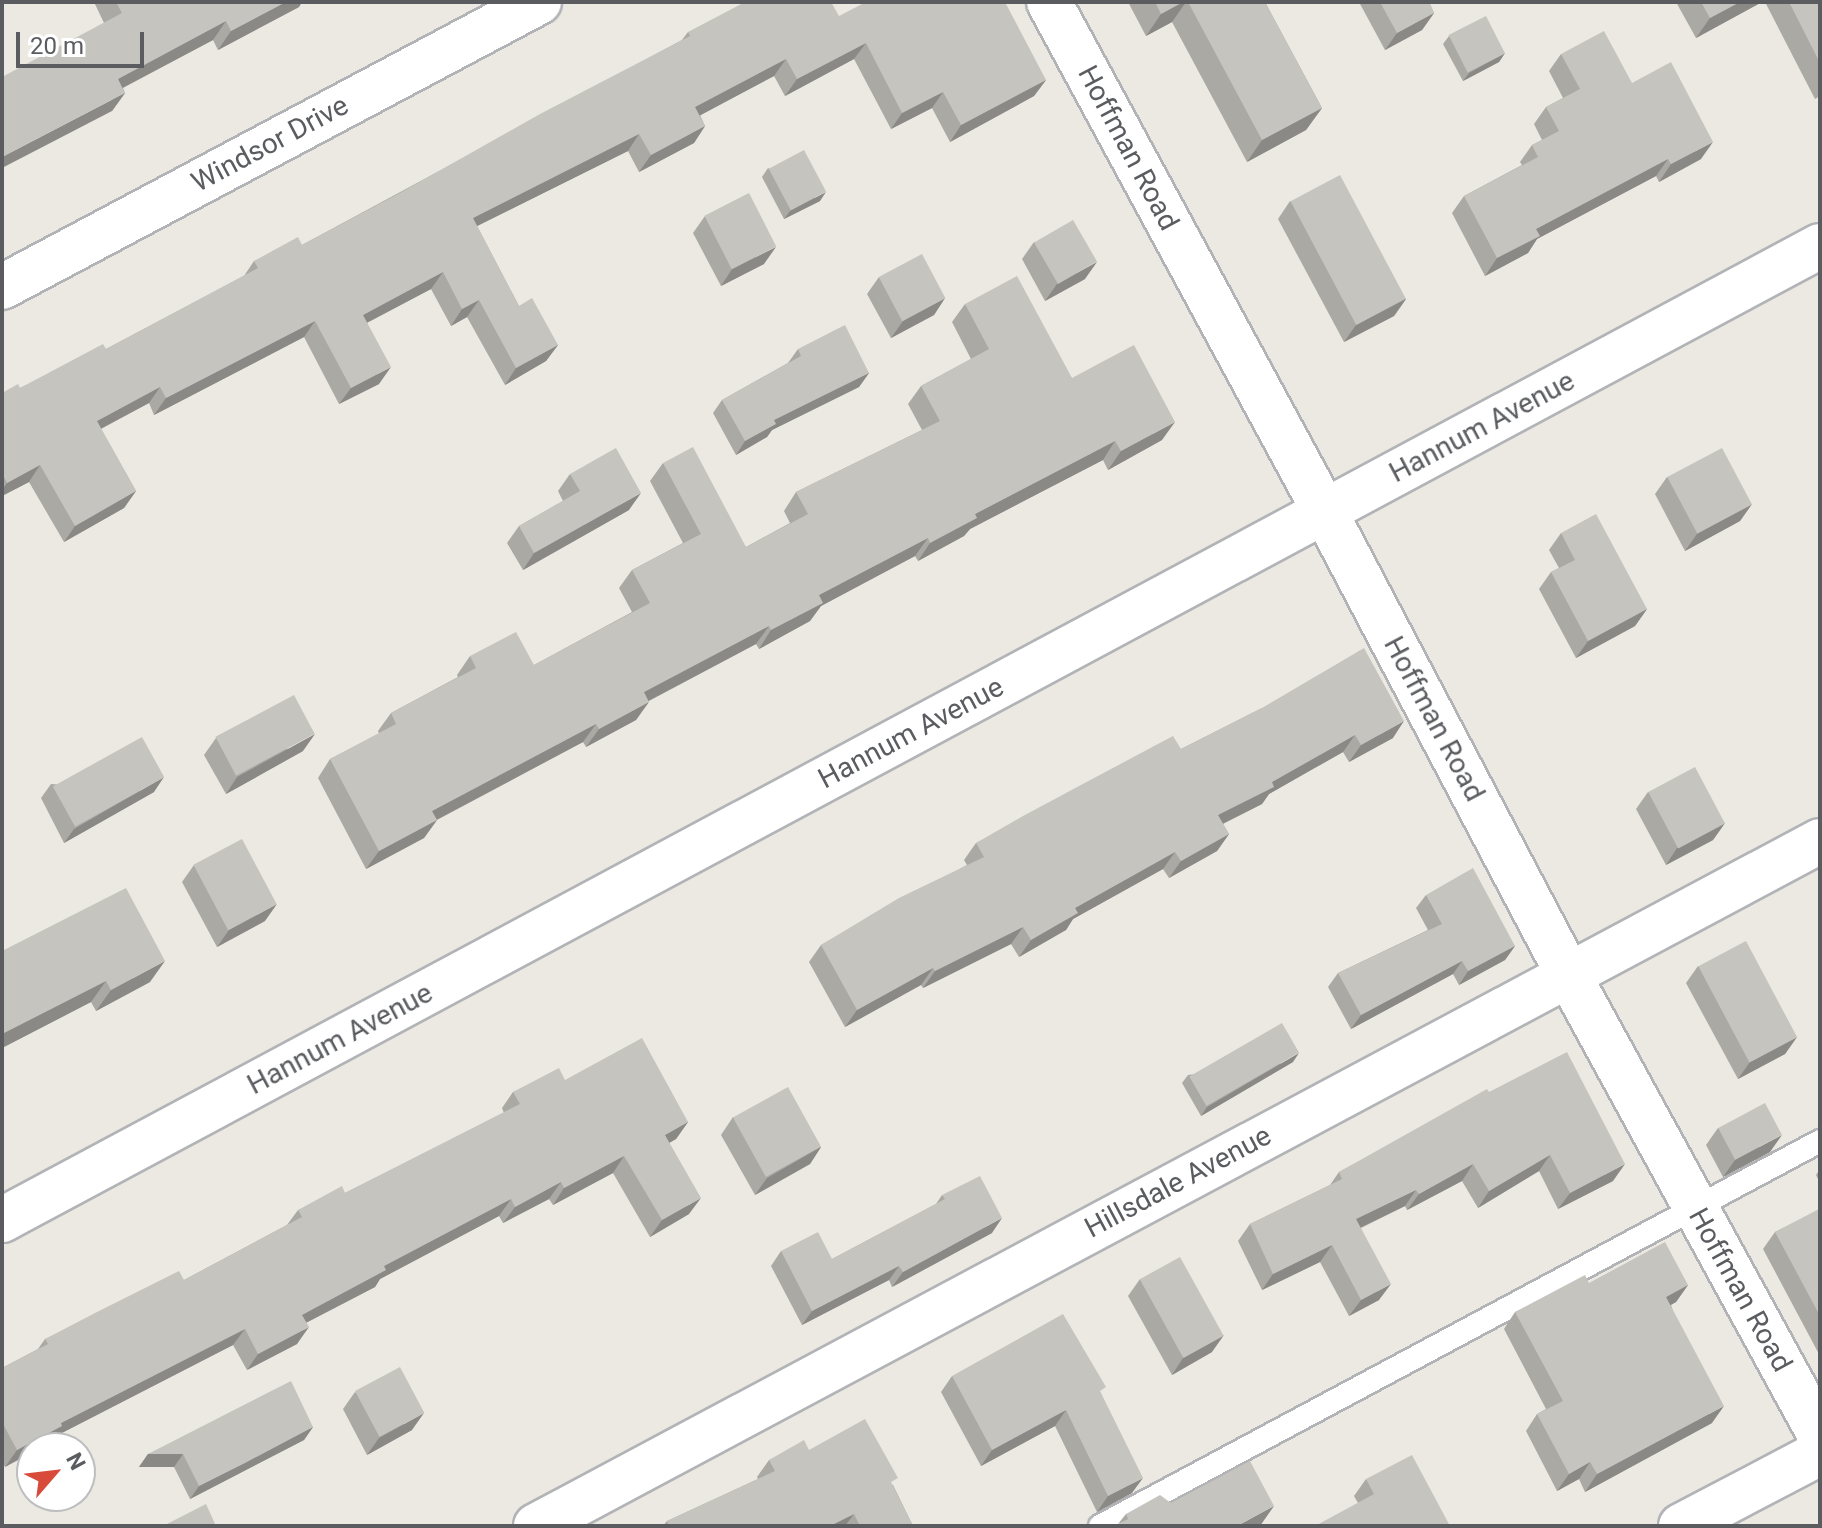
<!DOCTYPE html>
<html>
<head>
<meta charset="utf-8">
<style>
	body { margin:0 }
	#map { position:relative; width:1822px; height:1528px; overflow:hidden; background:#ebe9e1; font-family:Roboto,sans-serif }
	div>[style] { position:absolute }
	.roads { filter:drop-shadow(2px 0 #b2b3b7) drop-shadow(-2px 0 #b2b3b7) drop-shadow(0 2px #b2b3b7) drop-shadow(0 -2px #b2b3b7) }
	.lane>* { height:22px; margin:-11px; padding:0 11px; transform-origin:11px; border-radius:11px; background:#fff }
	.street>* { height:44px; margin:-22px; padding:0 22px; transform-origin:22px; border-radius:22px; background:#fff }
	.wall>* { inset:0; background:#aaa9a3 }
	.shaded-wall>* { inset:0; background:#8b8985 }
	.building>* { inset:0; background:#c6c4be; transform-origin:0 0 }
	span { translate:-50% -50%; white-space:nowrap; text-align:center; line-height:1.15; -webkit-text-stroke:6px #fff; paint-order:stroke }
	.street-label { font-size:28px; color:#5a5c60 }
	.frame { position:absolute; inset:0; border:4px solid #5a5c60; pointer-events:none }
	.north { position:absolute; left:16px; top:1432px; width:80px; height:80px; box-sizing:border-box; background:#fff; border:2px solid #bdbebf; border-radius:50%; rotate:62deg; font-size:22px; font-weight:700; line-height:32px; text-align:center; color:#5a5c60 }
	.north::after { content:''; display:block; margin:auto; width:28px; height:36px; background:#d84b3a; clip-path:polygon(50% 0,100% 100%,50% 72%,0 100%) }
	.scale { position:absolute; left:16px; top:32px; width:128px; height:36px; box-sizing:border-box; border:4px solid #5a5c60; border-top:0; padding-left:10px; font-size:24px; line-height:28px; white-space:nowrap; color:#5a5c60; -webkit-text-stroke:6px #fff; paint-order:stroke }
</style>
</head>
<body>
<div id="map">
	<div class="roads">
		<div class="lane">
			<i style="left:1100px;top:1526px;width:816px;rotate:-28.13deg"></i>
		</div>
		<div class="street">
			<i style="left:1049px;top:2px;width:580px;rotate:61.58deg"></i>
			<i style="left:1325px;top:512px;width:522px;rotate:62.26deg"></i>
			<i style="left:1568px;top:974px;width:525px;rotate:61.34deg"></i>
			<i style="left:2px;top:287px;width:608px;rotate:-27.96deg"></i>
			<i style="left:2px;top:1220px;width:2062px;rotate:-28.18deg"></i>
			<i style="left:536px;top:1526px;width:1455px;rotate:-28.08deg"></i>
			<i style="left:1681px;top:1526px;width:157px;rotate:-27.7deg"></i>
		</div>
	</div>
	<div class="wall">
		<i style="clip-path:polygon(94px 2px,302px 2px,299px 7px,218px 50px,213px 40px,123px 88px,125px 93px,112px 111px,104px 23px)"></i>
		<i style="clip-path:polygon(1128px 2px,1265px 2px,1322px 108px,1306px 130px,1247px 162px,1172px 22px,1146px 36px)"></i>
		<i style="clip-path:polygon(1359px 2px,1429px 2px,1434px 13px,1422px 30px,1385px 50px)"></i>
		<i style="clip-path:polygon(1676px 2px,1762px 2px,1696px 38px)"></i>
		<i style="clip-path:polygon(1765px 2px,1820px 2px,1820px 96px,1815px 99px)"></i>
		<i style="clip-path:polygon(839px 16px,1046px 80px,1034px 96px,950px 142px,932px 108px,891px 129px,854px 59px,785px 96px,774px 76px,700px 115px,705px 126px,694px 143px,639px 172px,628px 151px,477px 226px,519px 306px,558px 345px,546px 361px,505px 385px,467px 317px,451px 326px,431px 289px,367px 323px,379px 384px,339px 404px,304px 337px,154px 415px,149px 403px,101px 429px,136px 491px,124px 508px,64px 542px,29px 482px,2px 496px,2px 393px,20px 388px,106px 349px,244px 276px,254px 261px,302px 245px,682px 40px,688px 32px)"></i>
		<i style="clip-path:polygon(1449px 36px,1505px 53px,1499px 62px,1463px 81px,1443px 44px)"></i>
		<i style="clip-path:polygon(1561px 54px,1632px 83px,1701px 159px,1659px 182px,1656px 176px,1537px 239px,1528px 253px,1485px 276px,1452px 213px,1464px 196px,1522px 165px,1520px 162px,1532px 145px,1542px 140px,1534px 124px,1546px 107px,1563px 98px,1549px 71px)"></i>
		<i style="clip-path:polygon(768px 168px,820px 201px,784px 219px,762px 177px)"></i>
		<i style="clip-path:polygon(1290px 201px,1406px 299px,1394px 316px,1344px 342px,1278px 219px)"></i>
		<i style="clip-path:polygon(705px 216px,764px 264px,721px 286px,693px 233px)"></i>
		<i style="clip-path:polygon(1034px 242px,1085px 279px,1045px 301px,1022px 259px)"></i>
		<i style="clip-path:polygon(879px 277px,945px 298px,934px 315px,891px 338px,867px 294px)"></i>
		<i style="clip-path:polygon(965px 304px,1162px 440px,1108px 470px,1103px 460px,970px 529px,964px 536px,918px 561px,915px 556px,821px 606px,810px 621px,759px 649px,756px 644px,649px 701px,636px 720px,586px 747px,583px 742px,437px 820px,424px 838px,366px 869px,318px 778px,330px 759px,379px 734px,378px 731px,391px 713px,458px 677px,457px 675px,470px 656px,534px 665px,632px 612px,619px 588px,632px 570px,683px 543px,650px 481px,663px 463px,746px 547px,790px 523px,784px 511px,796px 492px,922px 430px,908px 404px,921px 386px,971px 359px,952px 322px)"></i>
		<i style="clip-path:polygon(798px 349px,869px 373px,859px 387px,772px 430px,767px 437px,736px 455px,713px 413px,722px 400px,788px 363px)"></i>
		<i style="clip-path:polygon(570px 474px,629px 510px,523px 570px,507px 543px,519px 526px,563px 501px,558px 491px)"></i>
		<i style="clip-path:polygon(1667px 477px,1752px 504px,1740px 521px,1685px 551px,1655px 494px)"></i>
		<i style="clip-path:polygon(1561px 533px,1647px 609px,1635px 626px,1576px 658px,1539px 589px,1551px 572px,1559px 568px,1549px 550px)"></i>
		<i style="clip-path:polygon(1262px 708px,1393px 738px,1349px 762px,1343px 752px,1269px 794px,1262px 804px,1223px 824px,1229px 834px,1217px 851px,1169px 878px,1163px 869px,1073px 919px,1066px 930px,1019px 957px,1011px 944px,923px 988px,921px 985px,845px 1027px,809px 962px,821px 945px,967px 865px,964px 860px,976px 843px,1181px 749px)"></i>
		<i style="clip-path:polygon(216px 738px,303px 751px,226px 794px,204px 755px)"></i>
		<i style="clip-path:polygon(51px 784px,154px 792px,64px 843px,41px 798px)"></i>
		<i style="clip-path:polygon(1648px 792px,1725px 823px,1713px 840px,1666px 865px,1636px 809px)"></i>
		<i style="clip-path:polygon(194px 865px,265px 921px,217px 947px,182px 882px)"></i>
		<i style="clip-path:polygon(1426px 895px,1515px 946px,1505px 960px,1459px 985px,1453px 974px,1351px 1029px,1328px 987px,1338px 973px,1428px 930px,1416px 908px)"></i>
		<i style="clip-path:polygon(2px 951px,150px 982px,96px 1011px,91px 1002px,2px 1048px)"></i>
		<i style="clip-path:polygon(1698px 966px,1797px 1037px,1785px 1054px,1738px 1079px,1686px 983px)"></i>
		<i style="clip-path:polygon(1293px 1062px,1201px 1116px,1182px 1083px,1188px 1075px)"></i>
		<i style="clip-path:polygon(565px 1080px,688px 1122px,676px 1139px,669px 1143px,689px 1214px,650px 1237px,613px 1173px,553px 1205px,549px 1199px,503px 1223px,499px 1216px,380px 1279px,375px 1287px,306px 1323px,297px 1344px,247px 1370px,233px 1345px,54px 1437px,50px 1443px,5px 1467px,2px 1461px,2px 1368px,38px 1349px,45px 1339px,184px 1280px,287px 1225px,298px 1210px,345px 1193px,504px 1113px,502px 1108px,513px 1092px)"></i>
		<i style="clip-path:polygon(1489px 1092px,1613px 1181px,1558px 1209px,1539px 1171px,1478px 1208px,1462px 1181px,1407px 1210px,1405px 1206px,1361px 1228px,1379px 1300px,1349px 1316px,1320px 1262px,1262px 1290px,1238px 1241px,1250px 1224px,1330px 1185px,1339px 1172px)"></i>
		<i style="clip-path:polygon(733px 1117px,821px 1147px,810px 1164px,755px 1195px,721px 1135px)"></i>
		<i style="clip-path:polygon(1718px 1128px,1770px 1152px,1723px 1177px,1706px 1145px)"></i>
		<i style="clip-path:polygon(1820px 1169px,1820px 1183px,1816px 1175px)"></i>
		<i style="clip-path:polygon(942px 1195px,992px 1233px,892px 1287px,889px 1280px,802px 1325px,771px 1266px,781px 1251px,832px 1259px,936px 1204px)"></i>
		<i style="clip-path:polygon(1820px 1210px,1820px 1356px,1763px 1249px,1775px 1232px)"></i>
		<i style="clip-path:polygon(1140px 1279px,1212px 1352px,1172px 1375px,1128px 1296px)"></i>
		<i style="clip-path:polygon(1589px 1283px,1688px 1285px,1676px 1302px,1671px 1305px,1712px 1423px,1585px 1492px,1579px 1479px,1557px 1491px,1526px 1431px,1537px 1414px,1546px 1409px,1504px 1329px,1515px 1312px)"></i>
		<i style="clip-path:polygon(952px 1376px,1101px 1394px,1132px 1493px,1097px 1512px,1055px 1426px,981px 1466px,941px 1392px)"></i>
		<i style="clip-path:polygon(355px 1392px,412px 1430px,367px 1455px,343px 1409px)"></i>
		<i style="clip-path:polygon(313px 1427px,304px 1440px,190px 1499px,174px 1467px,139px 1467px,148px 1454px)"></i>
		<i style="clip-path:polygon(809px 1450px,893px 1485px,913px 1526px,663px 1526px,667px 1521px,758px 1479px,757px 1477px,769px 1460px)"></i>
		<i style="clip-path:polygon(1366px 1479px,1450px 1526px,1358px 1503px,1354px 1496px)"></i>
		<i style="clip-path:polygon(1171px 1503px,1118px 1524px,1126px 1514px)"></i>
	</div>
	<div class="shaded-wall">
		<i style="clip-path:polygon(286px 2px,302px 2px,299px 7px,218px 50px,231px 31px)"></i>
		<i style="clip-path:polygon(1183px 2px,1186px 2px,1172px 22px,1146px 36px,1161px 14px)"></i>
		<i style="clip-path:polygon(1740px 2px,1762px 2px,1696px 38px,1710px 18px)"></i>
		<i style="clip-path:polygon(1434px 13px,1422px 30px,1385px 50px,1397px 33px)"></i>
		<i style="clip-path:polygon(226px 21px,213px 40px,105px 97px,118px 79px)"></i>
		<i style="clip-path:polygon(866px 43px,854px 59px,785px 96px,797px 79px)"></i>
		<i style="clip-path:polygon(1505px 53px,1499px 62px,1463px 81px,1469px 73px)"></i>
		<i style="clip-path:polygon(786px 59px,774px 76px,684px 124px,695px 107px)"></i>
		<i style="clip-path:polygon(1046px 80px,1034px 96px,950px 142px,961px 125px)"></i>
		<i style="clip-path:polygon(943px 92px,932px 108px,891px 129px,902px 113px)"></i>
		<i style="clip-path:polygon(125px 93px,112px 111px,2px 168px,2px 157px)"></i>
		<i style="clip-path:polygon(1322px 108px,1306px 130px,1247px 162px,1262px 140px)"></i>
		<i style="clip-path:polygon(705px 126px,694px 143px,639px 172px,651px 155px)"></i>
		<i style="clip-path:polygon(639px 134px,628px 151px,461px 234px,473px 218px)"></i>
		<i style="clip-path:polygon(1713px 142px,1701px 159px,1659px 182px,1671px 164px)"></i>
		<i style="clip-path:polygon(1668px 159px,1656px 176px,1537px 239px,1528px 253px,1485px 276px,1497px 258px,1536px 229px)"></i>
		<i style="clip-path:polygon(826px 192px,820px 201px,784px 219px,790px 211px)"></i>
		<i style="clip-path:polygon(776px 247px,764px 264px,721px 286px,732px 269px)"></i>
		<i style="clip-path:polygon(1097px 262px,1085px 279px,1045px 301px,1057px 284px)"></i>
		<i style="clip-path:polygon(443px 272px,431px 289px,351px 331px,363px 315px)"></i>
		<i style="clip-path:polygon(945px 298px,934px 315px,891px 338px,903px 321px)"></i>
		<i style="clip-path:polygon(1406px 299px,1394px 316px,1344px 342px,1356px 325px)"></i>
		<i style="clip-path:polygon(479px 300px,467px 317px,451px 326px,462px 309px)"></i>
		<i style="clip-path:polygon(315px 321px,304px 337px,154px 415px,166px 398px)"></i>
		<i style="clip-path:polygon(558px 345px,546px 361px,505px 385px,516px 368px)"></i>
		<i style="clip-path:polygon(391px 367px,379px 384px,339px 404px,351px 388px)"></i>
		<i style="clip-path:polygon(869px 373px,859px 387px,772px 430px,767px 437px,736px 455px,745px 441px,774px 420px)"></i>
		<i style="clip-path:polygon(160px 387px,149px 403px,85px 437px,97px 421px)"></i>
		<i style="clip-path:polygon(1175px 422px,1162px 440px,1108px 470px,1121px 451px)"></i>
		<i style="clip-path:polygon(1115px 441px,1103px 460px,970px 529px,964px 536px,918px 561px,930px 543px,975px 514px)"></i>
		<i style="clip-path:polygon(40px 465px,29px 482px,2px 496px,2px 490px,7px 483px)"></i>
		<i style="clip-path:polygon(136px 491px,124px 508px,64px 542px,75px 526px)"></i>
		<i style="clip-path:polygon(641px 493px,629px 510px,523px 570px,534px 553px)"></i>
		<i style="clip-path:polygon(1752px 504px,1740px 521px,1685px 551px,1697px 534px)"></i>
		<i style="clip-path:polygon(928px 538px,915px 556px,821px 606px,810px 621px,759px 649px,771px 630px,819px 595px)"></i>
		<i style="clip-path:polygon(1647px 609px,1635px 626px,1576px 658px,1588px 641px)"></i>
		<i style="clip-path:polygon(769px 626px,756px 644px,631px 710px,644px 692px)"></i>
		<i style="clip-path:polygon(649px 702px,636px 720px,586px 747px,599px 729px)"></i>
		<i style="clip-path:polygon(1404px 721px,1393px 738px,1349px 762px,1361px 745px)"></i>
		<i style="clip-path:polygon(596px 724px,583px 742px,419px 829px,432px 811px)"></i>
		<i style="clip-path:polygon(315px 734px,303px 751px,226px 794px,237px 777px)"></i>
		<i style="clip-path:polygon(1355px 735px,1343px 752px,1269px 794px,1262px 804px,1206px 832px,1218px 815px,1272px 782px)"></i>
		<i style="clip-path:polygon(164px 777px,154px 792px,64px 843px,74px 829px)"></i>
		<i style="clip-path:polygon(437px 820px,424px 838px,366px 869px,379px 851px)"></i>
		<i style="clip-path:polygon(1725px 823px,1713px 840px,1666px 865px,1677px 848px)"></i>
		<i style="clip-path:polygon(1229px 834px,1217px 851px,1169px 878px,1181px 861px)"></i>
		<i style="clip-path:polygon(1175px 852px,1163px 869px,1073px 919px,1066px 930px,1019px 957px,1031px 940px,1075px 908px)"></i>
		<i style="clip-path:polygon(277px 904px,265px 921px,217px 947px,229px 930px)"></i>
		<i style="clip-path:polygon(1023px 927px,1011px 944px,923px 988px,935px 971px)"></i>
		<i style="clip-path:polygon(1515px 946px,1505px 960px,1459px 985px,1468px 971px)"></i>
		<i style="clip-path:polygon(165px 961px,150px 982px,96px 1011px,111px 990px)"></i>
		<i style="clip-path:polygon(1462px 961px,1453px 974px,1351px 1029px,1361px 1015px)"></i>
		<i style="clip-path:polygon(933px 968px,921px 985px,845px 1027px,857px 1010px)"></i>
		<i style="clip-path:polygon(106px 981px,91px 1002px,2px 1048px,2px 1034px)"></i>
		<i style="clip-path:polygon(1797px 1037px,1785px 1054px,1738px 1079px,1750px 1062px)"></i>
		<i style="clip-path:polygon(1299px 1053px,1293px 1062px,1201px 1116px,1207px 1107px)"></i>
		<i style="clip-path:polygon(688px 1122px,676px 1139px,653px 1152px,665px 1135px)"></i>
		<i style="clip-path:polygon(1782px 1135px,1770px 1152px,1723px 1177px,1735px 1160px)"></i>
		<i style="clip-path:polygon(821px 1147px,810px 1164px,755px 1195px,767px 1178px)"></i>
		<i style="clip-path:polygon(1550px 1155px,1539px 1171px,1478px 1208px,1489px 1191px)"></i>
		<i style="clip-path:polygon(624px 1156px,613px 1173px,553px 1205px,564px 1188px)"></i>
		<i style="clip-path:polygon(1473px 1164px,1462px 1181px,1407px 1210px,1419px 1194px)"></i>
		<i style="clip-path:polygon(1625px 1164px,1613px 1181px,1558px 1209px,1570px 1193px)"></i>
		<i style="clip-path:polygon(561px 1182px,549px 1199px,503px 1223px,515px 1207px)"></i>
		<i style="clip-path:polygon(1416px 1190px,1405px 1206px,1345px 1235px,1356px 1219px)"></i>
		<i style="clip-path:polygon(701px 1198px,689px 1214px,650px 1237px,662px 1220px)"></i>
		<i style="clip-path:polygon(511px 1199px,499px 1216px,380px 1279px,375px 1287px,290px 1331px,302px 1315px,384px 1266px)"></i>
		<i style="clip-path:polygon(1002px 1218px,992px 1233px,892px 1287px,903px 1272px)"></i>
		<i style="clip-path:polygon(1332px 1245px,1320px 1262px,1262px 1290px,1273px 1274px)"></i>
		<i style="clip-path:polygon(899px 1266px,889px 1280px,802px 1325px,812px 1311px)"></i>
		<i style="clip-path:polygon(1391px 1284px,1379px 1300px,1349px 1316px,1361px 1300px)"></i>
		<i style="clip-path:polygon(1688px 1285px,1676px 1302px,1654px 1314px,1666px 1297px)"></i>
		<i style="clip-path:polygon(309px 1327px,297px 1344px,247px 1370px,258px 1354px)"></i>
		<i style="clip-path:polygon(245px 1329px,233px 1345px,54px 1437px,50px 1443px,40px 1448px,32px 1448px,32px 1452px,5px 1467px,17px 1450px,61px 1423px)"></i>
		<i style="clip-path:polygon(1224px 1335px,1212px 1352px,1172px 1375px,1183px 1358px)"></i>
		<i style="clip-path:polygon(1724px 1406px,1712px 1423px,1585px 1492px,1597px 1474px)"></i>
		<i style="clip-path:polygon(1066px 1410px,1055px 1426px,981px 1466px,992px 1450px)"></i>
		<i style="clip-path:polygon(424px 1413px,412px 1430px,367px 1455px,379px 1438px)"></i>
		<i style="clip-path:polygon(313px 1427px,304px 1440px,190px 1499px,199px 1486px)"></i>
		<i style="clip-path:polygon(148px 1454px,183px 1454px,174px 1467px,139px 1467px)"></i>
		<i style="clip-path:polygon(1590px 1462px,1579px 1479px,1557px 1491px,1569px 1474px)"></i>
		<i style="clip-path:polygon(1143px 1478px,1132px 1493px,1097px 1512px,1108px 1496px)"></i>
		<i style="clip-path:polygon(1274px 1506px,1260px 1526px,1237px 1526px)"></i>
		<i style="clip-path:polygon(854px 1514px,845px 1526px,830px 1526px)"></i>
	</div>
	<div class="building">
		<i style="clip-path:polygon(116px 2px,286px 2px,231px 31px,226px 21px,118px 79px,125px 93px,2px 157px,2px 77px,122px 13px)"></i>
		<i style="clip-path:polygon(745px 2px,831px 2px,839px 16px,866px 2px,1005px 2px,1046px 80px,961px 125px,943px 92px,902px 113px,866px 43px,797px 79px,786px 59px,695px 107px,705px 126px,651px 155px,639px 134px,473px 218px,519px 306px,532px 298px,558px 345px,516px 368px,479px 300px,462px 309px,443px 272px,363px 315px,391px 367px,351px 388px,315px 321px,166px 398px,160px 387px,97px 421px,136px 491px,75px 526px,40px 465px,7px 483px,2px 473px,2px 393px,18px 384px,20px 388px,103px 344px,106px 349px,258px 268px,254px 261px,298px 237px,302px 245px,400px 193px,540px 114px,690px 36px,688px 32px)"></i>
		<i style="clip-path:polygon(1155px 2px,1183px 2px,1161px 14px)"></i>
		<i style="clip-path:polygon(1188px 2px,1265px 2px,1322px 108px,1262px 140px)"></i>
		<i style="clip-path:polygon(1380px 2px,1429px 2px,1434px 13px,1397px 33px)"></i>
		<i style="clip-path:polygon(1701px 2px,1740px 2px,1710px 18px)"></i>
		<i style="clip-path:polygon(1789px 2px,1820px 2px,1820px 63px)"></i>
		<i style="left:1486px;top:16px;width:42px;height:42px;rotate:63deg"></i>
		<i style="clip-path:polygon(1604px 31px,1632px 83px,1671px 62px,1713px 142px,1671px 164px,1668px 159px,1536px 229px,1540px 236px,1497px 258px,1464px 196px,1538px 157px,1532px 145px,1559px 131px,1546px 107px,1580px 89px,1561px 54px)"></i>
		<i style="left:804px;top:150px;width:47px;height:40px;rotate:62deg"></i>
		<i style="left:1340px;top:175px;width:140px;height:56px;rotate:62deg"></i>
		<i style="left:749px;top:193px;width:60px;height:50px;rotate:63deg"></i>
		<i style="left:1073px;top:220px;width:48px;height:45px;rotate:60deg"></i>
		<i style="left:922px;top:254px;width:50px;height:49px;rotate:62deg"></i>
		<i style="clip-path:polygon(1017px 276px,1072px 378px,1134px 345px,1175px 422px,1121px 451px,1115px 441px,975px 514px,977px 518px,930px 543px,928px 538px,819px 595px,823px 603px,771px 630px,769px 626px,644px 692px,649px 702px,599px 729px,596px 724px,432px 811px,437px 820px,379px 851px,330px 759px,396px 724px,391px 713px,476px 668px,470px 656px,516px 632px,534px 665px,650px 603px,632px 570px,701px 534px,663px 463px,693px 447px,746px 547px,808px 514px,796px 492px,940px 421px,921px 386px,989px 349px,965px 304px)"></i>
		<i style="clip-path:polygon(845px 325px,869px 373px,774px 420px,776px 424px,745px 441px,722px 400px,801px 356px,798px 349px)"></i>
		<i style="clip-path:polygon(616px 448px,641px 493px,534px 553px,519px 526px,580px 491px,570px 474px)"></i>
		<i style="left:1722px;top:448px;width:64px;height:62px;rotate:62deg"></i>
		<i style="clip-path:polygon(1596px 514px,1647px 609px,1588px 641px,1551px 572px,1575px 560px,1561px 533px)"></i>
		<i style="clip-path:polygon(1364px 648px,1404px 721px,1361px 745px,1355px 735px,1272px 782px,1274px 787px,1218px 815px,1229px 834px,1181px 861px,1175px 852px,1075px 908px,1078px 913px,1031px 940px,1023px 927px,935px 971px,933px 968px,857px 1010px,821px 945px,899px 898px,984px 857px,976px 843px,1023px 816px,1173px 736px,1181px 749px,1262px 708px)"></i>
		<i style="left:294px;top:695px;width:44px;height:89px;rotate:62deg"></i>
		<i style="left:142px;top:737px;width:46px;height:102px;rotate:61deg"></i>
		<i style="left:1695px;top:767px;width:64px;height:53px;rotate:62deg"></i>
		<i style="left:242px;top:839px;width:74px;height:55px;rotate:62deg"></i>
		<i style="clip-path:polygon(1473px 868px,1515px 946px,1468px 971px,1462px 961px,1361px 1015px,1338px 973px,1442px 924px,1426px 895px)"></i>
		<i style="clip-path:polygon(126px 888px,165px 961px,111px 990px,106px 981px,2px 1034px,2px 951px)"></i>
		<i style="left:1746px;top:941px;width:109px;height:54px;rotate:62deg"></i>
		<i style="left:1282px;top:1023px;width:34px;height:107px;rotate:60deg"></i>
		<i style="clip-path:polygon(642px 1038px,688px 1122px,665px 1135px,701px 1198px,662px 1220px,624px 1156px,564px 1188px,561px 1182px,515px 1207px,511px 1199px,384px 1266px,386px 1270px,302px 1315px,309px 1327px,258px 1354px,245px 1329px,61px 1423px,62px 1426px,17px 1450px,2px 1422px,2px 1368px,48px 1344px,45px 1339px,97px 1312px,179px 1271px,184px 1280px,302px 1217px,298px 1210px,342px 1186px,345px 1193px,520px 1104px,513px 1092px,559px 1068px,565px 1080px)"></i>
		<i style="clip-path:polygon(1567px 1052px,1625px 1164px,1570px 1193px,1550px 1155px,1489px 1191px,1473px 1164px,1419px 1194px,1416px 1190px,1356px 1219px,1391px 1284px,1361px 1300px,1332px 1245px,1273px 1274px,1250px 1224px,1342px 1179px,1339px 1172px,1487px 1089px,1489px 1092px)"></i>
		<i style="left:788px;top:1087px;width:68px;height:63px;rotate:61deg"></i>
		<i style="left:1765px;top:1103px;width:36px;height:53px;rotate:62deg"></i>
		<i style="clip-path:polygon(980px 1176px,1002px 1218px,903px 1272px,899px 1266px,812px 1311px,781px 1251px,818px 1232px,832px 1259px,945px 1199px,942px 1195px)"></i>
		<i style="clip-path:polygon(1819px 1209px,1820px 1210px,1820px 1316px,1775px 1232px)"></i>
		<i style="clip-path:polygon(1665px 1242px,1688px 1285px,1666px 1297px,1724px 1406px,1597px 1474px,1590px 1462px,1569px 1474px,1537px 1414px,1563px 1401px,1515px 1312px,1585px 1275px,1589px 1283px)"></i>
		<i style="left:1180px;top:1257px;width:90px;height:46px;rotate:61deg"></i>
		<i style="clip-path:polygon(1063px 1314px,1106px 1387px,1100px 1391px,1143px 1478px,1108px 1496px,1066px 1410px,992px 1450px,952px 1376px)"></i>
		<i style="left:400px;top:1367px;width:52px;height:51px;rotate:62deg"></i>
		<i style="clip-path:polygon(291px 1381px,313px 1427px,245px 1463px,199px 1486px,183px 1454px,148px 1454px)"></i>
		<i style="clip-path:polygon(865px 1419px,898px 1478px,891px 1482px,913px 1526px,860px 1526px,854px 1514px,830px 1526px,669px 1526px,667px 1521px,775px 1471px,769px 1460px,804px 1440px,809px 1450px)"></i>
		<i style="clip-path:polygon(1412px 1455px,1450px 1526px,1315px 1526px,1374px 1494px,1366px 1479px)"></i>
		<i style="clip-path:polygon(1250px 1461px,1274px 1506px,1237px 1526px,1115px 1526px,1128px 1519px,1126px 1514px,1160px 1495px,1171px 1503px)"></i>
		<i style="clip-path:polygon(206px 1504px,216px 1526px,163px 1526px)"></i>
	</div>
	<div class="street-label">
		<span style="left:270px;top:144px;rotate:-28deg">Windsor Drive</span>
		<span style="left:1128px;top:148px;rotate:62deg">Hoffman Road</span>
		<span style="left:1482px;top:427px;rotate:-28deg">Hannum Avenue</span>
		<span style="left:1434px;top:719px;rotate:62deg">Hoffman Road</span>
		<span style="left:911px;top:733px;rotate:-28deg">Hannum Avenue</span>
		<span style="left:340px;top:1039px;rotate:-28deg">Hannum Avenue</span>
		<span style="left:1178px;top:1182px;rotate:-28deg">Hillsdale Avenue</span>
		<span style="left:1740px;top:1290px;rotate:61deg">Hoffman Road</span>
	</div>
	<div class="frame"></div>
	<div class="north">N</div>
	<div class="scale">20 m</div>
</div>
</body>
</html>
